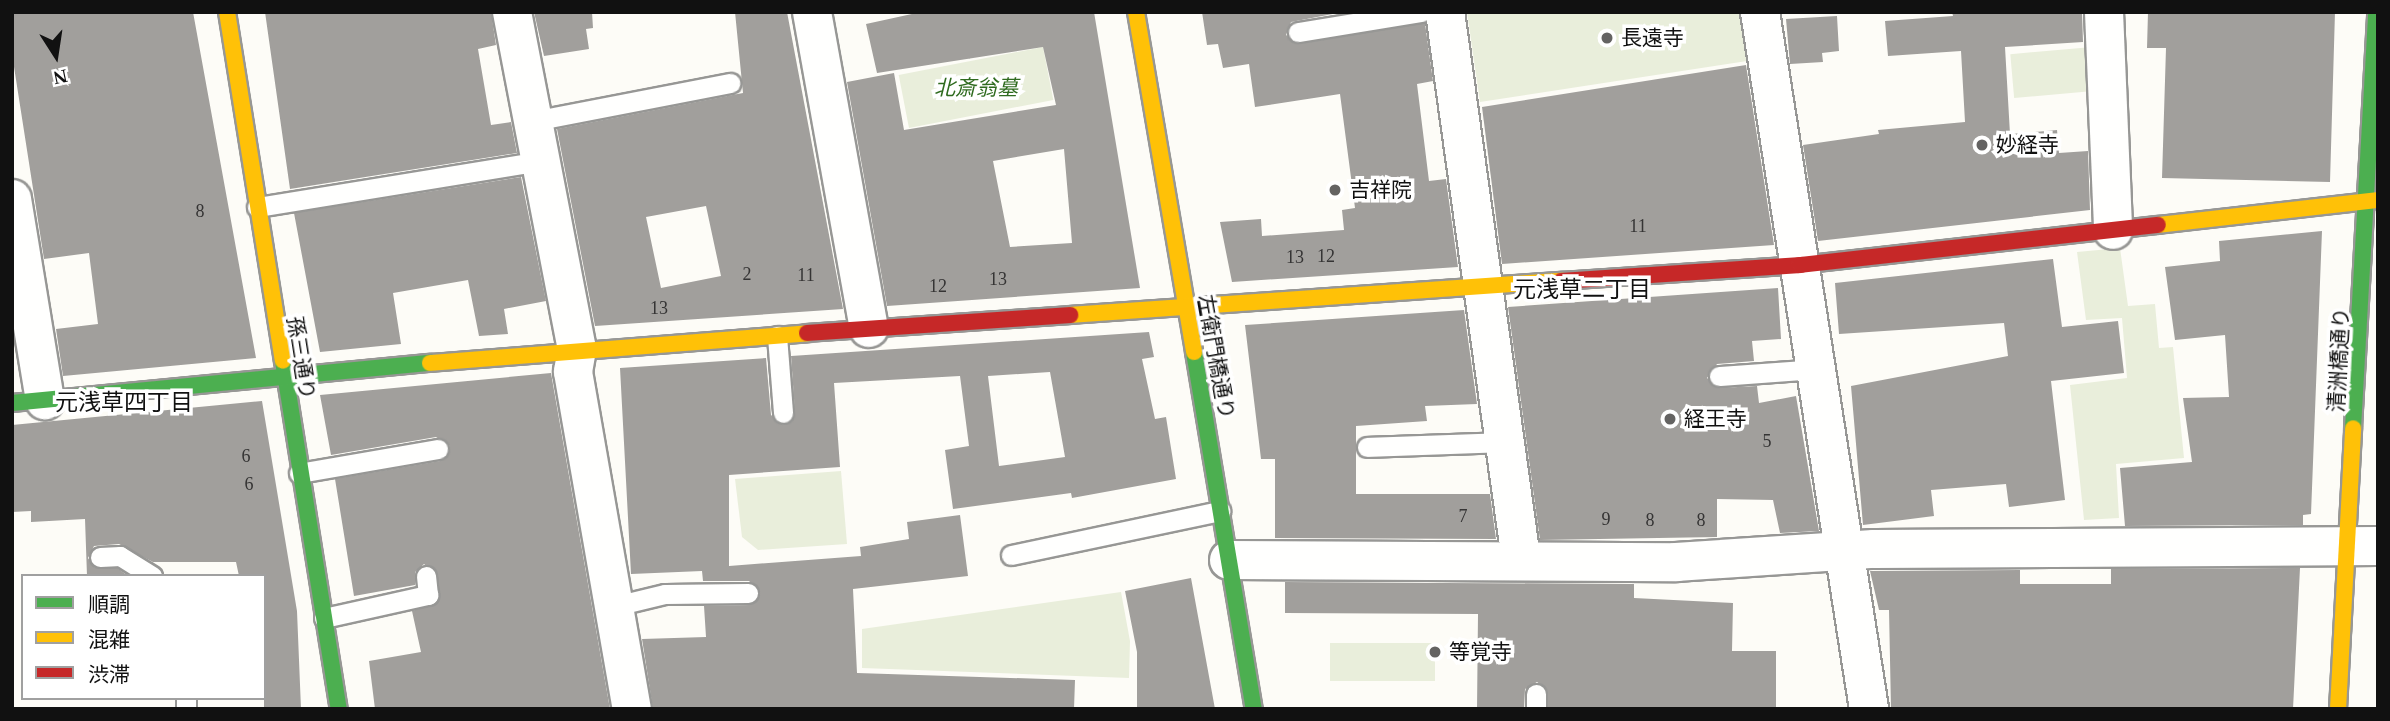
<!DOCTYPE html>
<html>
<head>
<meta charset="utf-8">
<style>
	body { margin:0 }
	#map { position:relative; width:2390px; height:721px; overflow:hidden; background:#fdfcf7; font-family:"Times New Roman","Noto Sans JP",serif }
	div>[style] { position:absolute }
	.cemetery>* { inset:0; background:#e9eedb; transform-origin:0 0 }
	.building>* { inset:0; background:#a19f9c }
	.roads { filter:drop-shadow(2px 0 #979795) drop-shadow(-2px 0 #979795) drop-shadow(0 2px #979795) drop-shadow(0 -2px #979795) }
	.lane>* { height:19px; margin:-9.5px; padding:0 9.5px; transform-origin:9.5px; border-radius:9.5px; background:#fffffe }
	.street>* { height:38px; margin:-19px; padding:0 19px; transform-origin:19px; border-radius:19px; background:#fffffe }
	.fast>* { height:16px; margin:-8px; padding:0 8px; transform-origin:8px; border-radius:8px; background:#4caf50 }
	.slow>* { height:16px; margin:-8px; padding:0 8px; transform-origin:8px; border-radius:8px; background:#ffc107 }
	.jam>* { height:16px; margin:-8px; padding:0 8px; transform-origin:8px; border-radius:8px; background:#c62828 }
	.dots>* { width:19px; height:19px; translate:-50% -50%; box-sizing:border-box; border:4px solid #fff; border-radius:50% }
	span { translate:-50% -50%; white-space:nowrap; text-align:center; line-height:1.15; -webkit-text-stroke:7px #fff; paint-order:stroke }
	.number-label { font-size:18px; color:#353434 }
	.number-label span { -webkit-text-stroke-width:0 }
	.poi-label { font-size:21px; color:#111 }
	.left { translate:0 -50%; text-align:left }
	.park-label { font-size:21px; color:#2f6b1f; font-style:italic }
	.street-label { font-size:21px; color:#111 }
	.neighbourhood-label { font-size:23px; color:#111 }
	.frame { position:absolute; inset:0; border:14px solid #111; pointer-events:none }
	.legend { position:absolute; left:21px; top:574px; width:245px; height:126px; box-sizing:border-box; background:#fff; border:2px solid #a0a0a0; margin:0; padding:9px 12px; list-style:none; font-size:21px; color:#111 }
	.legend li { display:flex; align-items:center; gap:14px; height:35px }
	.legend b { width:35px; border:2px solid #a0a0a0 }
	.north { position:absolute; left:21px; top:21px; width:70px; height:70px; -webkit-text-stroke:5px #fff; paint-order:stroke; rotate:168deg; font-size:19px; font-weight:700; line-height:28px; text-align:center; color:#111 }
	.north::after { content:''; display:block; margin:auto; width:24px; height:32px; background:#111; clip-path:polygon(50% 0,100% 100%,50% 72%,0 100%) }
</style>
</head>
<body>
<div id="map">
	<div class="cemetery">
		<i style="clip-path:polygon(1467px 12px,1739px 12px,1747px 61px,1480px 102px)"></i>
		<i style="left:1043px;top:47px;width:54px;height:147px;rotate:79deg"></i>
		<i style="left:2092px;top:47px;width:44px;height:82px;rotate:85deg"></i>
		<i style="clip-path:polygon(2120px 248px,2128px 306px,2155px 304px,2159px 348px,2173px 347px,2184px 458px,2116px 464px,2119px 518px,2084px 520px,2070px 385px,2127px 378px,2122px 318px,2086px 320px,2077px 252px)"></i>
		<i style="clip-path:polygon(841px 471px,847px 544px,758px 550px,742px 537px,735px 479px)"></i>
		<i style="clip-path:polygon(1121px 592px,1130px 641px,1129px 678px,862px 668px,862px 629px)"></i>
		<i style="left:1330px;top:643px;width:105px;height:38px"></i>
	</div>
	<div class="building">
		<i style="clip-path:polygon(12px 12px,193px 12px,256px 358px,63px 376px,56px 329px,98px 324px,89px 253px,44px 259px,12px 54px)"></i>
		<i style="clip-path:polygon(265px 12px,491px 12px,496px 45px,478px 49px,491px 125px,511px 122px,517px 153px,290px 189px)"></i>
		<i style="clip-path:polygon(534px 12px,592px 12px,593px 28px,586px 29px,589px 49px,544px 56px)"></i>
		<i style="clip-path:polygon(evenodd,735px 12px,787px 12px,843px 309px,595px 326px,557px 129px,743px 93px,735px 12px,706px 206px,721px 276px,661px 288px,646px 217px,706px 206px)"></i>
		<i style="clip-path:polygon(evenodd,921px 12px,1094px 12px,1140px 288px,887px 306px,847px 82px,894px 73px,904px 130px,1056px 105px,1043px 47px,877px 73px,866px 24px,921px 12px,1064px 149px,1072px 243px,1010px 247px,993px 161px,1064px 149px)"></i>
		<i style="clip-path:polygon(1202px 12px,1343px 12px,1291px 22px,1286px 35px,1299px 44px,1425px 23px,1433px 81px,1417px 84px,1429px 181px,1446px 179px,1458px 267px,1232px 282px,1220px 222px,1261px 219px,1262px 236px,1344px 230px,1342px 210px,1355px 208px,1340px 94px,1255px 107px,1249px 64px,1223px 68px,1218px 44px,1207px 45px)"></i>
		<i style="clip-path:polygon(1952px 12px,2082px 12px,2083px 42px,2005px 47px,2010px 134px,2057px 130px,2059px 153px,2088px 151px,2090px 210px,1818px 241px,1803px 145px,1879px 134px,1878px 130px,1965px 122px,1961px 51px,1888px 56px,1885px 21px,1953px 16px)"></i>
		<i style="clip-path:polygon(2148px 12px,2335px 12px,2330px 182px,2162px 178px,2166px 48px,2147px 48px)"></i>
		<i style="clip-path:polygon(1837px 16px,1839px 51px,1822px 53px,1823px 62px,1790px 64px,1786px 19px)"></i>
		<i style="clip-path:polygon(1746px 65px,1774px 245px,1502px 264px,1482px 107px)"></i>
		<i style="clip-path:polygon(521px 177px,546px 301px,504px 309px,508px 334px,479px 336px,468px 280px,393px 293px,401px 344px,320px 352px,294px 213px)"></i>
		<i style="clip-path:polygon(2322px 231px,2311px 514px,2303px 515px,2303px 525px,2125px 526px,2120px 468px,2192px 462px,2183px 398px,2229px 397px,2225px 335px,2175px 340px,2165px 267px,2220px 261px,2219px 241px)"></i>
		<i style="clip-path:polygon(2053px 259px,2062px 327px,2118px 321px,2124px 373px,2051px 381px,2065px 500px,2009px 507px,2006px 484px,1931px 490px,1934px 516px,1863px 525px,1851px 386px,2008px 356px,2004px 323px,1839px 334px,1835px 283px)"></i>
		<i style="clip-path:polygon(1778px 288px,1781px 339px,1752px 341px,1754px 361px,1717px 364px,1707px 378px,1719px 388px,1757px 386px,1759px 403px,1796px 396px,1819px 531px,1780px 533px,1773px 500px,1717px 499px,1717px 537px,1540px 540px,1508px 307px)"></i>
		<i style="clip-path:polygon(1464px 310px,1477px 404px,1425px 406px,1427px 421px,1356px 426px,1356px 494px,1490px 494px,1496px 539px,1275px 538px,1275px 459px,1261px 459px,1245px 325px)"></i>
		<i style="clip-path:polygon(evenodd,1149px 332px,1154px 357px,1142px 359px,1155px 419px,1166px 417px,1176px 479px,1072px 498px,1071px 493px,953px 509px,945px 450px,969px 446px,960px 376px,834px 383px,840px 467px,729px 475px,729px 566px,861px 556px,860px 547px,909px 539px,907px 522px,960px 515px,968px 576px,853px 589px,857px 673px,1075px 680px,1074px 709px,653px 709px,642px 639px,706px 637px,704px 606px,749px 605px,760px 592px,749px 581px,703px 581px,702px 571px,631px 574px,620px 368px,766px 358px,771px 415px,783px 425px,795px 413px,791px 356px,1149px 332px,1050px 372px,1065px 457px,999px 466px,988px 376px,1050px 372px)"></i>
		<i style="clip-path:polygon(551px 373px,610px 709px,375px 709px,369px 661px,421px 652px,412px 611px,436px 604px,438px 575px,424px 564px,415px 572px,415px 585px,354px 596px,335px 479px,440px 461px,450px 446px,436px 437px,331px 455px,320px 395px)"></i>
		<i style="clip-path:polygon(262px 401px,297px 611px,301px 709px,264px 709px,264px 576px,239px 576px,236px 562px,153px 562px,119px 544px,94px 546px,88px 558px,95px 568px,117px 568px,128px 576px,87px 576px,85px 519px,31px 522px,31px 511px,12px 512px,12px 425px)"></i>
		<i style="clip-path:polygon(2300px 568px,2293px 709px,1891px 709px,1889px 610px,1879px 610px,1870px 571px,2020px 570px,2020px 584px,2111px 584px,2111px 569px)"></i>
		<i style="clip-path:polygon(1191px 578px,1215px 709px,1137px 709px,1137px 652px,1125px 591px)"></i>
		<i style="clip-path:polygon(1285px 582px,1634px 584px,1634px 598px,1733px 603px,1732px 651px,1776px 651px,1776px 709px,1548px 709px,1547px 689px,1537px 682px,1525px 689px,1524px 709px,1477px 709px,1478px 614px,1285px 613px)"></i>
	</div>
	<div class="roads">
		<div class="lane">
			<i style="left:1298px;top:32px;width:125px;rotate:-9.2deg"></i>
			<i style="left:533px;top:121px;width:201px;rotate:-10.9deg"></i>
			<i style="left:257px;top:207px;width:288px;rotate:-9.2deg"></i>
			<i style="left:777px;top:336px;width:77px;rotate:85.5deg"></i>
			<i style="left:1719px;top:376px;width:97px;rotate:-4.1deg"></i>
			<i style="left:1367px;top:447px;width:137px;rotate:-2.1deg"></i>
			<i style="left:299px;top:473px;width:141px;rotate:-9.8deg"></i>
			<i style="left:1011px;top:555px;width:214px;rotate:-11.9deg"></i>
			<i style="left:100px;top:557px;width:20px;rotate:-3deg"></i>
			<i style="left:120px;top:556px;width:38px;rotate:32deg"></i>
			<i style="left:615px;top:606px;width:51px;rotate:-13.5deg"></i>
			<i style="left:665px;top:594px;width:83px;rotate:-0.7deg"></i>
			<i style="left:324px;top:618px;width:107px;rotate:-12.5deg"></i>
			<i style="left:428px;top:595px;width:19px;rotate:-96deg"></i>
			<i style="left:1536px;top:694px;width:15px;rotate:90deg"></i>
			<i style="left:186px;top:698px;width:11px;rotate:90deg"></i>
		</div>
		<div class="street">
			<i style="left:512px;top:12px;width:343px;rotate:79.1deg"></i>
			<i style="left:577px;top:349px;width:23px;rotate:100deg"></i>
			<i style="left:573px;top:372px;width:342px;rotate:80.1deg"></i>
			<i style="left:812px;top:12px;width:321px;rotate:79.8deg"></i>
			<i style="left:1445px;top:12px;width:552px;rotate:82.09deg"></i>
			<i style="left:1760px;top:12px;width:705px;rotate:81.11deg"></i>
			<i style="left:2104px;top:12px;width:218px;rotate:87.6deg"></i>
			<i style="left:12px;top:199px;width:204px;rotate:80.7deg"></i>
			<i style="left:1229px;top:560px;width:447px;rotate:0.3deg"></i>
			<i style="left:1676px;top:562px;width:198px;rotate:-3.8deg"></i>
			<i style="left:1874px;top:549px;width:504px;rotate:-0.34deg"></i>
		</div>
		<div class="fast">
			<i style="left:1194px;top:352px;width:362px;rotate:80.5deg"></i>
			<i style="left:283px;top:361px;width:352px;rotate:80.9deg"></i>
			<i style="left:12px;top:403px;width:420px;rotate:-5.5deg"></i>
			<i style="left:2353px;top:428px;width:417px;rotate:-86.8deg"></i>
		</div>
		<div class="slow">
			<i style="left:227px;top:12px;width:353px;rotate:80.9deg"></i>
			<i style="left:1136px;top:12px;width:345px;rotate:80.3deg"></i>
			<i style="left:2158px;top:225px;width:221px;rotate:-6.5deg"></i>
			<i style="left:1070px;top:315px;width:492px;rotate:-4deg"></i>
			<i style="left:430px;top:363px;width:378px;rotate:-4.5deg"></i>
			<i style="left:2338px;top:709px;width:281px;rotate:-86.9deg"></i>
		</div>
		<div class="jam">
			<i style="left:1561px;top:281px;width:240px;rotate:-3.8deg"></i>
			<i style="left:1800px;top:265px;width:360px;rotate:-6.4deg"></i>
			<i style="left:807px;top:333px;width:264px;rotate:-3.9deg"></i>
		</div>
	</div>
	<div class="dots">
		<i style="left:1607px;top:38px;background:#646362"></i>
		<i style="left:1982px;top:145px;background:#646362"></i>
		<i style="left:1335px;top:190px;background:#646362"></i>
		<i style="left:1670px;top:419px;background:#646362"></i>
		<i style="left:1435px;top:652px;background:#646362"></i>
	</div>
	<div class="number-label">
		<span style="left:200px;top:211px">8</span>
		<span style="left:1638px;top:226px">11</span>
		<span style="left:1326px;top:256px">12</span>
		<span style="left:1295px;top:257px">13</span>
		<span style="left:747px;top:274px">2</span>
		<span style="left:806px;top:275px">11</span>
		<span style="left:998px;top:279px">13</span>
		<span style="left:938px;top:286px">12</span>
		<span style="left:659px;top:308px">13</span>
		<span style="left:1767px;top:441px">5</span>
		<span style="left:246px;top:456px">6</span>
		<span style="left:249px;top:484px">6</span>
		<span style="left:1463px;top:516px">7</span>
		<span style="left:1606px;top:519px">9</span>
		<span style="left:1650px;top:520px">8</span>
		<span style="left:1701px;top:520px">8</span>
	</div>
	<div class="poi-label">
		<span class="left" style="left:1621px;top:38px">長遠寺</span>
		<span class="left" style="left:1996px;top:145px">妙経寺</span>
		<span class="left" style="left:1349px;top:190px">吉祥院</span>
		<span class="left" style="left:1684px;top:419px">経王寺</span>
		<span class="left" style="left:1449px;top:652px">等覚寺</span>
	</div>
	<div class="park-label">
		<span style="left:976px;top:88px">北斎翁墓</span>
	</div>
	<div class="street-label">
		<span style="left:1216px;top:357px;rotate:80deg">左衛門橋通り</span>
		<span style="left:301px;top:358px;rotate:81deg">孫三通り</span>
		<span style="left:2339px;top:360px;rotate:-87deg">清洲橋通り</span>
	</div>
	<div class="neighbourhood-label">
		<span style="left:1582px;top:290px">元浅草二丁目</span>
		<span style="left:124px;top:403px">元浅草四丁目</span>
	</div>
	<div class="frame"></div>
	<ul class="legend">
	<li><b style="height:9px;background:#4caf50"></b>順調</li>
	<li><b style="height:9px;background:#ffc107"></b>混雑</li>
	<li><b style="height:9px;background:#c62828"></b>渋滞</li>
	</ul>
	<div class="north">N</div>
</div>
</body>
</html>
